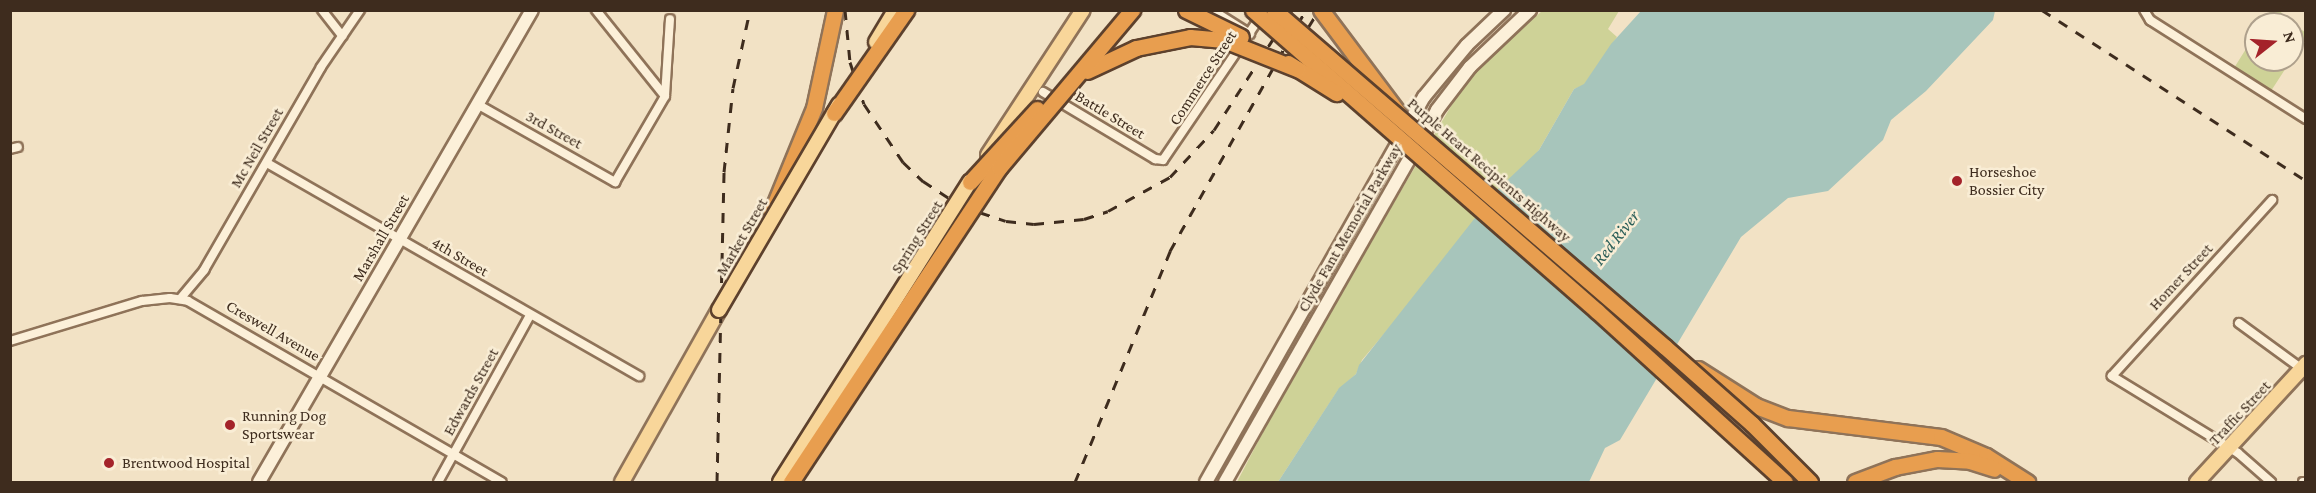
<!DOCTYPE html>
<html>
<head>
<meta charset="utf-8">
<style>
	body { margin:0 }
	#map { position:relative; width:2316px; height:493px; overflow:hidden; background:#f2e2c5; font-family:"Crimson Pro",serif }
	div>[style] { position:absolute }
	.green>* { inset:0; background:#ced297 }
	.water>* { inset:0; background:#a7c5bb }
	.roads { filter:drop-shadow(2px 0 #8f7359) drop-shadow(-2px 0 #8f7359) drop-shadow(0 2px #8f7359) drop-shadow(0 -2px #8f7359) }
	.street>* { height:8px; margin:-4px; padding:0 4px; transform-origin:4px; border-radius:4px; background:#fcf0d9 }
	.secondary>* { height:12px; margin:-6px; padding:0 6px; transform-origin:6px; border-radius:6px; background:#fcf0d9 }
	.primary>* { height:14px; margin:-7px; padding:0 7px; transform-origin:7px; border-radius:7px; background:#f8d69a }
	.highway>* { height:15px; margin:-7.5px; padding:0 7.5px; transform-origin:7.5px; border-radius:7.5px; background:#e89e4f }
	.rail>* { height:3px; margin-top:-1.5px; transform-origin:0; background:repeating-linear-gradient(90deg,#3e2c1e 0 10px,transparent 0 20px) }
	.bridges { filter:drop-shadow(2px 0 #5d412d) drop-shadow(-2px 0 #5d412d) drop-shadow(0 2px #5d412d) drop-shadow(0 -2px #5d412d) }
	.primary-bridge>* { height:14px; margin:-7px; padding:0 7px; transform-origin:7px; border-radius:7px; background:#f8d69a }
	.highway-bridge>* { height:15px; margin:-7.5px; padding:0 7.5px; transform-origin:7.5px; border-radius:7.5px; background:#e89e4f }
	.dots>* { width:16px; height:16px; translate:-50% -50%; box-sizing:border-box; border:3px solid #f9edd5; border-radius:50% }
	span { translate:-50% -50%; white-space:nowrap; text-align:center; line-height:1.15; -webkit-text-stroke:5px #f9edd5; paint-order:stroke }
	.street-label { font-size:16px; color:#3e2c1e }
	.poi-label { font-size:16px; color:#3e2c1e }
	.left { translate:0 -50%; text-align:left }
	.water-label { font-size:18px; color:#2c5f59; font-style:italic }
	.frame { position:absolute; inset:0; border:12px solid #3e2c1e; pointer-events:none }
	.north { position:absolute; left:2244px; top:12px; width:60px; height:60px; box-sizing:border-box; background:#f9edd5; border:2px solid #aea08c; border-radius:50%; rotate:73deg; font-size:16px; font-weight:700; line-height:24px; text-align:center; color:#3e2c1e }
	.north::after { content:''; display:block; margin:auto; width:21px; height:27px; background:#a4232a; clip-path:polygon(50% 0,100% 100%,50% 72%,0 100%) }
</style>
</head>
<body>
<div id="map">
	<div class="green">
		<i style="clip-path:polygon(2271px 10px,2280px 11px,2291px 24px,2263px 24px)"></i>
		<i style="clip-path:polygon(1542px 11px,1619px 11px,1608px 29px,1617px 37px,1584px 85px,1574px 89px,1539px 150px,1362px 360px,1356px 374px,1338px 390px,1278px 482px,1237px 482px,1298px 365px,1457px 96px,1478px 68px)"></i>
		<i style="clip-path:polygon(2292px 24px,2305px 32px,2306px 42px,2292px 58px)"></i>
		<i style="clip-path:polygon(2256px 33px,2256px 60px,2291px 60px,2271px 91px,2234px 68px)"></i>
	</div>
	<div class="water">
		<i style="clip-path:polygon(1641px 11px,1995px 11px,1993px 20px,1926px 91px,1891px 120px,1883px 140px,1828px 191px,1788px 198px,1741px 237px,1620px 440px,1605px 448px,1589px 482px,1278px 482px,1339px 388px,1356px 374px,1359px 365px,1497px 190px,1539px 150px,1574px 89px,1584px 84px,1611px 44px)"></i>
	</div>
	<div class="roads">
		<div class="street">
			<i style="left:322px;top:10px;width:33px;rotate:52deg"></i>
			<i style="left:596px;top:10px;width:110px;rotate:51.3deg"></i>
			<i style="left:1212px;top:10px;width:45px;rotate:32.3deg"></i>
			<i style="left:2144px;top:10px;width:12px;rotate:59deg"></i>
			<i style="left:2150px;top:20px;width:185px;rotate:32.4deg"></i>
			<i style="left:1043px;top:92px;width:131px;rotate:30.9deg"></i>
			<i style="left:1155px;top:159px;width:8px;rotate:7deg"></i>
			<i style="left:1163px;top:160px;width:181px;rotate:-55.8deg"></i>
			<i style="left:477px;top:104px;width:159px;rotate:29.5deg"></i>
			<i style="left:615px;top:182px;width:99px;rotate:-59.8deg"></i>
			<i style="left:665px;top:96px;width:77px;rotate:-86.3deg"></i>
			<i style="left:10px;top:149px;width:8px;rotate:-14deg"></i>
			<i style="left:267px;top:163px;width:429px;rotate:29.8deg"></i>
			<i style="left:180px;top:299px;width:38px;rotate:-50deg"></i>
			<i style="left:204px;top:270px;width:234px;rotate:-60deg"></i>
			<i style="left:321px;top:67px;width:69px;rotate:-55.6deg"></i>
			<i style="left:2239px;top:323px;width:78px;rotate:36.1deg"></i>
			<i style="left:10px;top:341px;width:138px;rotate:-16.9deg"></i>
			<i style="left:142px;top:301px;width:28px;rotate:-6deg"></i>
			<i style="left:170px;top:298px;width:18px;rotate:9deg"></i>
			<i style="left:188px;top:301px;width:362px;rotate:30deg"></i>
			<i style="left:438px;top:482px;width:191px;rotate:-61.1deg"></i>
			<i style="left:2271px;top:482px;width:44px;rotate:-138.7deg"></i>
			<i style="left:2238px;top:453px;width:148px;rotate:-148.6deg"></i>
			<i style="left:2112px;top:376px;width:238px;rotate:-47.7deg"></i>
			<i style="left:2303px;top:482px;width:3px"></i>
		</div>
		<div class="secondary">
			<i style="left:259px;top:482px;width:545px;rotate:-59.96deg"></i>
			<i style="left:1206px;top:482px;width:442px;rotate:-60.5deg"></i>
			<i style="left:1424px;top:97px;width:67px;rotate:-50.4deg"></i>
			<i style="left:1467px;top:45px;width:51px;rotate:-43.4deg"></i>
			<i style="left:1225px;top:482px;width:428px;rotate:-60.3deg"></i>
			<i style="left:1437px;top:110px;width:54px;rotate:-52.5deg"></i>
			<i style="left:1470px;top:67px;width:83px;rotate:-43.5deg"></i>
		</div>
		<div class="primary">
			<i style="left:988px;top:155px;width:173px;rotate:-56.8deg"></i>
			<i style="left:622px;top:482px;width:197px;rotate:-60.6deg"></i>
			<i style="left:2197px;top:482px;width:161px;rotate:-47.3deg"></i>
		</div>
		<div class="highway">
			<i style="left:1321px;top:10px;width:130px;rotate:53.1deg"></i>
			<i style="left:771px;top:213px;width:113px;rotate:-67.7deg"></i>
			<i style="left:814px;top:108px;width:100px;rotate:-77.9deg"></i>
			<i style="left:1698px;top:369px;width:69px;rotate:32.5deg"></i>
			<i style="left:1756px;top:406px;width:34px;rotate:21deg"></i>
			<i style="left:1788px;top:418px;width:154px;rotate:7.1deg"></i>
			<i style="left:1941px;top:437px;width:49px;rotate:22.9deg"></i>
			<i style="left:1986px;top:456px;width:49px;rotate:32.4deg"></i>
			<i style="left:1855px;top:482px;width:43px;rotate:-20.6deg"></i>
			<i style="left:1895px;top:467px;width:43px;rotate:-10.8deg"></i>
			<i style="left:1937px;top:459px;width:33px;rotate:3deg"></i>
			<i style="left:1970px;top:461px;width:25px;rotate:18deg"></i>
		</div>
	</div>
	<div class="rail">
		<i style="left:845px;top:10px;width:52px;rotate:84.5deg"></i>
		<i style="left:850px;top:62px;width:44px;rotate:71.6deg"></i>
		<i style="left:864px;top:104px;width:70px;rotate:56.1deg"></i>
		<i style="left:903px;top:162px;width:28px;rotate:44deg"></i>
		<i style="left:923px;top:181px;width:45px;rotate:33.3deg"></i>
		<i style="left:961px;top:206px;width:47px;rotate:18.4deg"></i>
		<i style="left:1006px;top:221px;width:28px;rotate:6deg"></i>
		<i style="left:1034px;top:224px;width:50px;rotate:-5.7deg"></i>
		<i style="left:1084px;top:219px;width:25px;rotate:-18deg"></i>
		<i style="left:1108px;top:211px;width:71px;rotate:-28.7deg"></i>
		<i style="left:1170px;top:177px;width:64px;rotate:-46.9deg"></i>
		<i style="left:1214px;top:130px;width:143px;rotate:-57deg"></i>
		<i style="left:2042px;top:10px;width:315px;rotate:32.9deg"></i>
		<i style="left:1287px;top:61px;width:60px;rotate:-57.9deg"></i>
		<i style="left:717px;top:482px;width:310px;rotate:-88.7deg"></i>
		<i style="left:724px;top:172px;width:84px;rotate:-83.9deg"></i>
		<i style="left:733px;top:88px;width:80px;rotate:-77.7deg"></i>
		<i style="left:1075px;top:482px;width:250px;rotate:-67.6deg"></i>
		<i style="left:1170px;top:251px;width:277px;rotate:-60.6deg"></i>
	</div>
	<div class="bridges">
		<div class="primary-bridge">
			<i style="left:876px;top:42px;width:37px;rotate:-59deg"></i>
			<i style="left:719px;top:310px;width:238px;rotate:-59.7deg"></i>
			<i style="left:780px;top:482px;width:355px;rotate:-57.7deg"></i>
		</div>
		<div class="highway-bridge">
			<i style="left:1186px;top:10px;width:61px;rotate:26.1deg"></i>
			<i style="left:1253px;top:10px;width:457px;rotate:41.2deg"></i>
			<i style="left:1597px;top:311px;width:254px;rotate:42.3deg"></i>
			<i style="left:1274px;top:10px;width:516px;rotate:40.76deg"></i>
			<i style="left:1665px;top:347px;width:116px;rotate:41.5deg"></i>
			<i style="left:1752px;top:424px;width:82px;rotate:45deg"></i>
			<i style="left:1288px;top:63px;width:57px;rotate:32deg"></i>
			<i style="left:1087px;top:71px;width:54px;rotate:-25.1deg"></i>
			<i style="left:1136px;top:48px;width:55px;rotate:-11.5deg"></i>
			<i style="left:1190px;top:37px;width:34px;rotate:5deg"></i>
			<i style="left:1224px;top:40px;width:79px;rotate:21.7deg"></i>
			<i style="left:834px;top:113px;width:126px;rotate:-55deg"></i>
			<i style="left:970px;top:182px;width:99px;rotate:-47.5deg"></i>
			<i style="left:791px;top:482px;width:377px;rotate:-56.5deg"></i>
			<i style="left:999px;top:168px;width:207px;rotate:-49.9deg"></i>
		</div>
	</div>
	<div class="dots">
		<i style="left:1957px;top:181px;background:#a4232a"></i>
		<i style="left:230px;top:425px;background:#a4232a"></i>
		<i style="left:109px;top:463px;background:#a4232a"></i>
	</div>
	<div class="street-label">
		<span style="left:1203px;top:78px;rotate:-57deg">Commerce Street</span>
		<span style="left:1110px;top:115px;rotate:31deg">Battle Street</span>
		<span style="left:554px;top:130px;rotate:29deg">3rd Street</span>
		<span style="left:257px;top:148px;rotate:-60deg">Mc Neil Street</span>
		<span style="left:1489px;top:170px;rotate:41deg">Purple Heart Recipients Highway</span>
		<span style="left:1350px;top:228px;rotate:-60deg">Clyde Fant Memorial Parkway</span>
		<span style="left:742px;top:237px;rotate:-60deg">Market Street</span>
		<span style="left:917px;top:237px;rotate:-58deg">Spring Street</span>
		<span style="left:381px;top:238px;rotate:-60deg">Marshall Street</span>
		<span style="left:460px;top:257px;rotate:30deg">4th Street</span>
		<span style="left:2181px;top:277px;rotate:-47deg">Homer Street</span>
		<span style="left:273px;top:331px;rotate:30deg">Creswell Avenue</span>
		<span style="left:471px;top:392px;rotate:-61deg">Edwards Street</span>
		<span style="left:2240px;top:413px;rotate:-47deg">Traffic Street</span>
	</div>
	<div class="poi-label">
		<span class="left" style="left:1969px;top:181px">Horseshoe<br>Bossier City</span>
		<span class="left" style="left:242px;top:425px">Running Dog<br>Sportswear</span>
		<span class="left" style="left:122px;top:463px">Brentwood Hospital</span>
	</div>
	<div class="water-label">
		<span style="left:1616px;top:238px;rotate:-52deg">Red River</span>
	</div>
	<div class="frame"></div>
	<div class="north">N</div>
</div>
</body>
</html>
